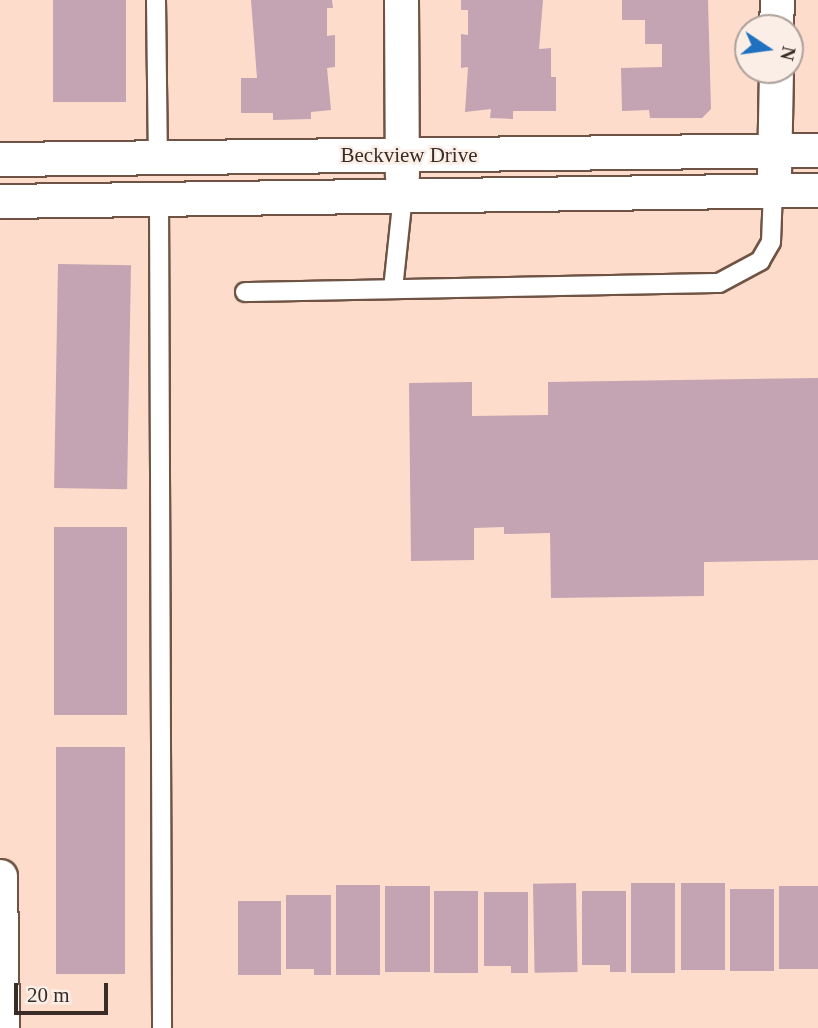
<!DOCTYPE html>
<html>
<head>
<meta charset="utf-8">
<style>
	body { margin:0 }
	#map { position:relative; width:818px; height:1028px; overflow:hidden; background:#fddccb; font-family:Georgia,serif }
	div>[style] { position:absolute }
	.building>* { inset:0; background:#c4a3b2; transform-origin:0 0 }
	.roads { filter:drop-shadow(2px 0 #6f5445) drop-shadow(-2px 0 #6f5445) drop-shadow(0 2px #6f5445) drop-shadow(0 -2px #6f5445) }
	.lane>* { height:18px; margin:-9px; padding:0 9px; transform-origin:9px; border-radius:9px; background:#fff }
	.street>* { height:33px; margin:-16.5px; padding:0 16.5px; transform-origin:16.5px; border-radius:16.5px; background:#fff }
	span { translate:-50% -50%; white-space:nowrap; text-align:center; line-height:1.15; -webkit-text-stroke:5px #fbeee7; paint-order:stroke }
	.street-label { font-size:21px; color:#392c26 }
	.north { position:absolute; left:734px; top:14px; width:70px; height:70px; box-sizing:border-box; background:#fbeee7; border:2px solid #ada09a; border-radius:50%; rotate:103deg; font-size:19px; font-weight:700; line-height:28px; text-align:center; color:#392c26 }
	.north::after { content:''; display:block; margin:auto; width:24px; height:32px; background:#1f71c0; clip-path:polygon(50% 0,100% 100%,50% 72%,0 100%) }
	.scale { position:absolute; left:14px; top:983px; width:94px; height:32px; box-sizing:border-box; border:4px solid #392c26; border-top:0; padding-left:9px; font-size:21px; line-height:24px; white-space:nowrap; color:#392c26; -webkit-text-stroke:5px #fbeee7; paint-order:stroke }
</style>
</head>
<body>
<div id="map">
	<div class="building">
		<i style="left:53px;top:0;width:73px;height:102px"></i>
		<i style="clip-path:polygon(251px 0,332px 0,333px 8px,327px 8px,327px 36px,335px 35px,335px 67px,327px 68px,331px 110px,311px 112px,311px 119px,273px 120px,273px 113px,241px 113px,241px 78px,257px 78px)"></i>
		<i style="clip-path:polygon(461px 0,543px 0,539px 49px,551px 48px,551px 77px,556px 77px,556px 111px,513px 111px,513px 119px,490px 118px,491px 109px,465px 112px,468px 67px,461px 68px,461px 34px,468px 35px,468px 10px,461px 10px)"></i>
		<i style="clip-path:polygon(622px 0,708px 0,711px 109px,702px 118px,650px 118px,649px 110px,622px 111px,621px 68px,662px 67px,662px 44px,645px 44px,645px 20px,622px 20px)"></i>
		<i style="left:58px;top:264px;width:73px;height:224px;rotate:1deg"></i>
		<i style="clip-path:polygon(818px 378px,818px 560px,704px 562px,704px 596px,551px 598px,550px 533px,504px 534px,504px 527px,474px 528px,474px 560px,411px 561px,409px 383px,472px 382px,472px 416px,548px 415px,548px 382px)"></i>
		<i style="left:127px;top:527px;width:188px;height:73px;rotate:90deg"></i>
		<i style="left:56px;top:747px;width:69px;height:227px"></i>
		<i style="left:576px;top:883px;width:89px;height:43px;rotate:89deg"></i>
		<i style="left:631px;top:883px;width:44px;height:90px"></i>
		<i style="left:681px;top:883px;width:44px;height:87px"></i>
		<i style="left:336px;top:885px;width:44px;height:90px"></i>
		<i style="left:385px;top:886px;width:45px;height:86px"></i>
		<i style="left:779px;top:886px;width:39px;height:83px"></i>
		<i style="left:730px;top:889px;width:44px;height:82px"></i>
		<i style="left:434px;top:891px;width:44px;height:82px"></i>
		<i style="clip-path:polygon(582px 891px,626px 891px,626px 972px,610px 972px,610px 965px,582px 965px)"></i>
		<i style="clip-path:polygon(484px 892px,528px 892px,528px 973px,511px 973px,511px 966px,484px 966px)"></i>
		<i style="clip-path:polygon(286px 895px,331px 895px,331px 975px,314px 975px,314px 969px,286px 969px)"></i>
		<i style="left:281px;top:901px;width:74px;height:43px;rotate:90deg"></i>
	</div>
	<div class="roads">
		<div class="lane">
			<i style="left:156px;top:0;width:157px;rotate:89.3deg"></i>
			<i style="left:159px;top:199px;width:829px;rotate:89.79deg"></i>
			<i style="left:393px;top:289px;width:94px;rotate:-83.9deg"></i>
			<i style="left:245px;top:292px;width:474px;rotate:-1.1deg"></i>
			<i style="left:719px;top:283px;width:47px;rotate:-28.2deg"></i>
			<i style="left:760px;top:261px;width:22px;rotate:-60deg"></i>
			<i style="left:771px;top:242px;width:51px;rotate:-87.8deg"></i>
		</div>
		<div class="street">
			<i style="left:401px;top:0;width:176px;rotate:89.7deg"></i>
			<i style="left:776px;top:28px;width:28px;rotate:-88deg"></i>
			<i style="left:0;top:159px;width:818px;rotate:-0.63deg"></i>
			<i style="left:774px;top:174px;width:104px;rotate:-88.9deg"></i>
			<i style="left:0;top:201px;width:818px;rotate:-0.77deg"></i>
			<i style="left:0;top:876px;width:152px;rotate:89.2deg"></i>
		</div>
	</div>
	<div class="street-label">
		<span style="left:409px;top:155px">Beckview Drive</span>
	</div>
	<div class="north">N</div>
	<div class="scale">20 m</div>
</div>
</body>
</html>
